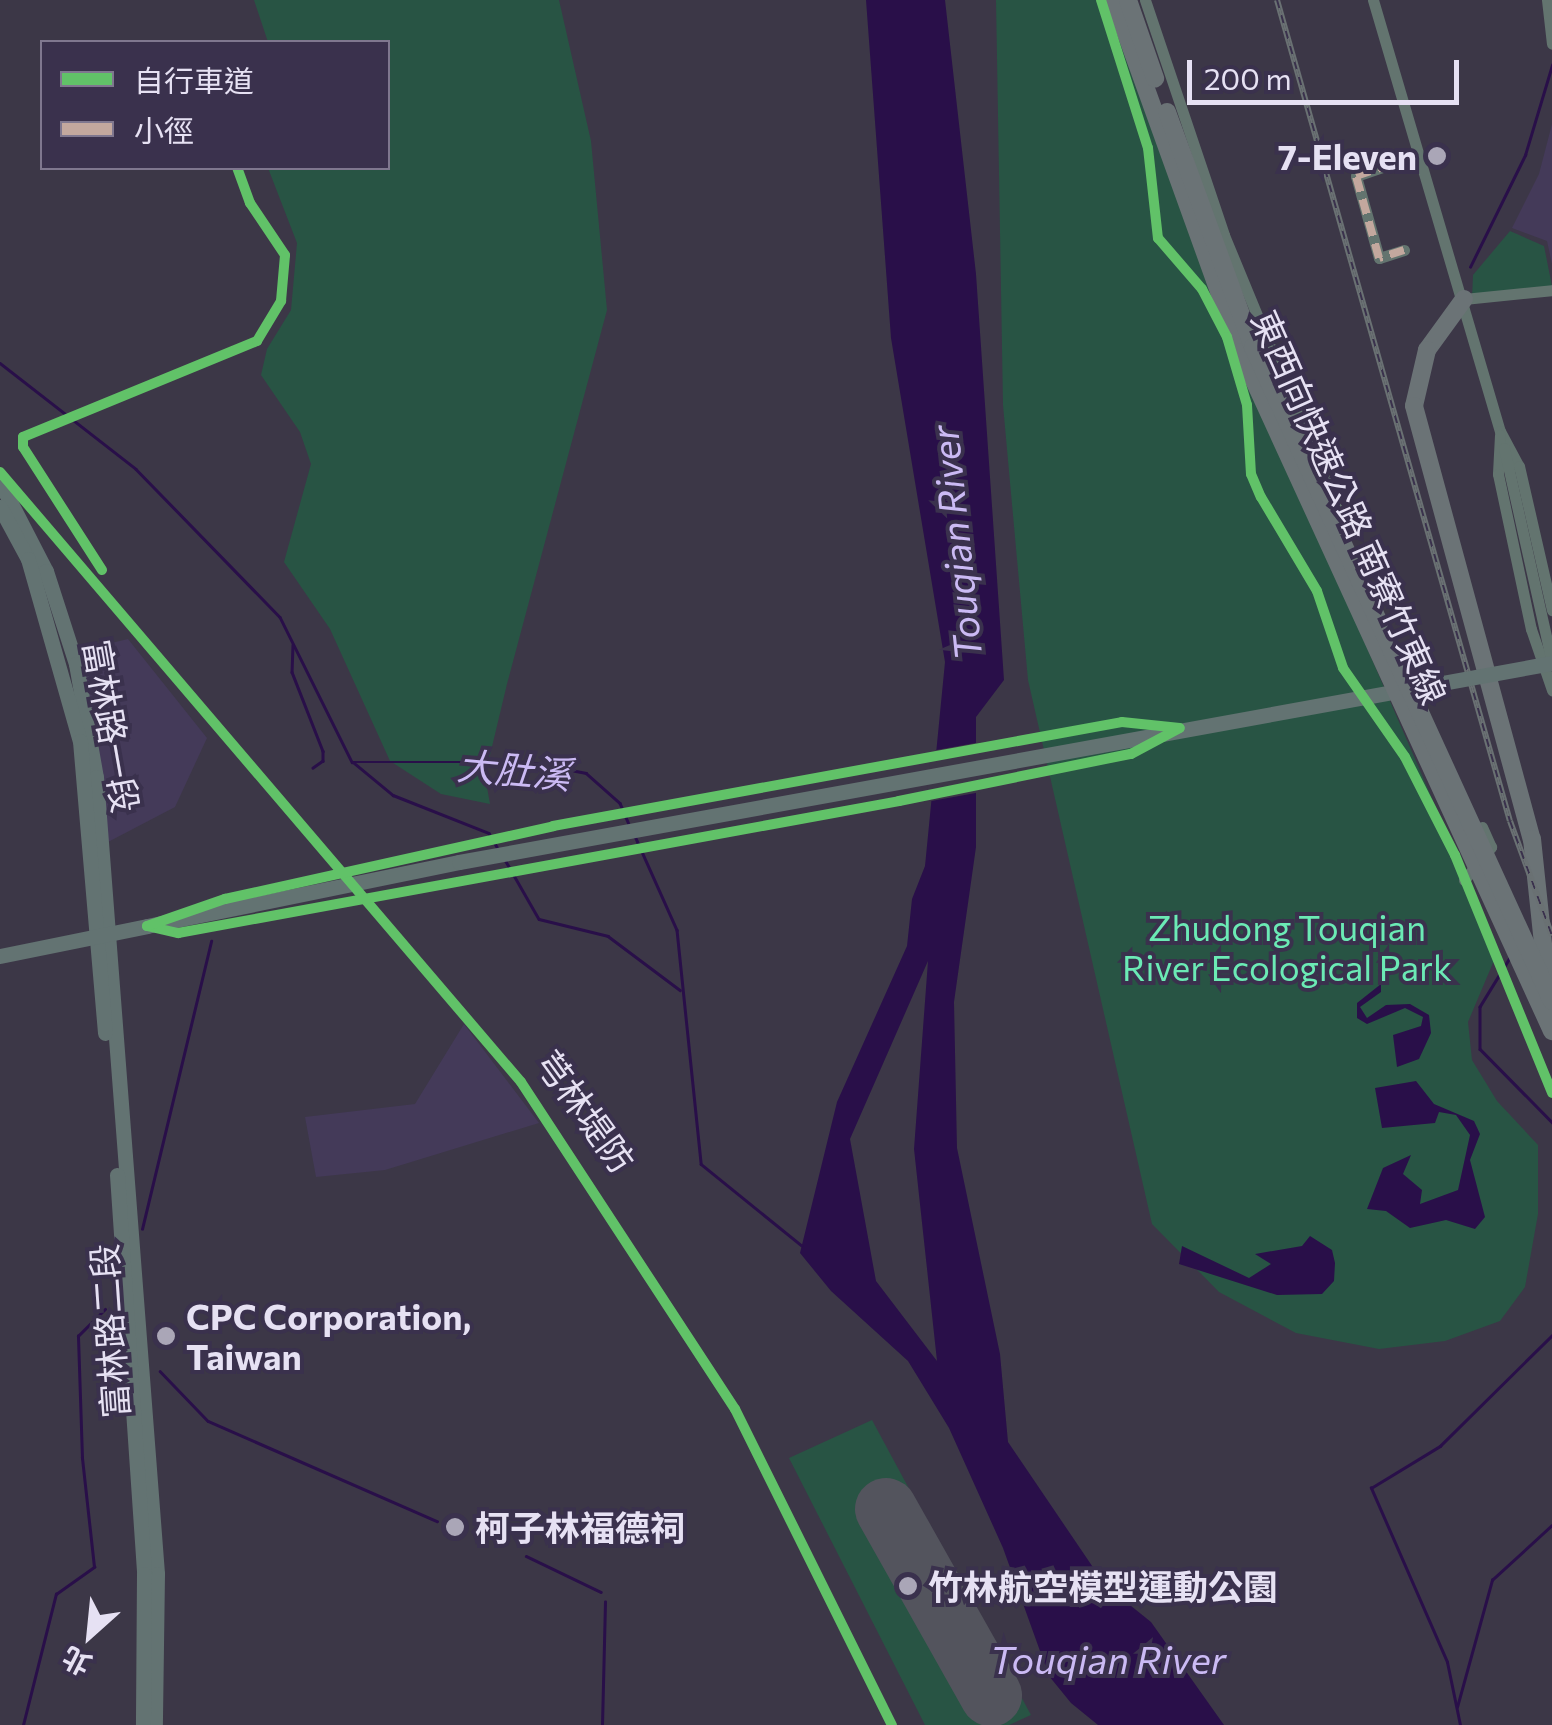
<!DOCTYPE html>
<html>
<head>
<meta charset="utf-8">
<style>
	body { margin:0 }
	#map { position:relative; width:1552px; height:1725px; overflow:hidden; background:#3c3747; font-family:Commissioner,"Noto Sans TC",sans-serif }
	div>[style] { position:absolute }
	.built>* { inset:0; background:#443a59 }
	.green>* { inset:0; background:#285444 }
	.water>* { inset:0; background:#290f49 }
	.pier>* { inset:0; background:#3c3747 }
	.stream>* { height:2.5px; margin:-1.25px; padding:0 1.25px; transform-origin:1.25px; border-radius:1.25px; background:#290f49 }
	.runway>* { height:62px; margin:-31px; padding:0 31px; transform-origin:31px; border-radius:31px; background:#53545d }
	.minor>* { height:11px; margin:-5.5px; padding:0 5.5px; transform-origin:5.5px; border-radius:5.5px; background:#63746f }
	.major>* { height:15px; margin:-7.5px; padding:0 7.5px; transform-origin:7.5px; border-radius:7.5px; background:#637372 }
	.highway>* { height:18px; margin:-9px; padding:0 9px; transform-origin:9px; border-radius:9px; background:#6b7376 }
	.rail>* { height:6px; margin-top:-3px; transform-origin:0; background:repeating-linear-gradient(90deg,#3a314d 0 8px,#6a7173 0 16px); box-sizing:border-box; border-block:2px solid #6a7173 }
	.major-bridge>* { height:15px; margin:-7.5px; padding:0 7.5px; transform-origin:7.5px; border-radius:7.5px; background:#637372 }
	.highway-bridge>* { height:18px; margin:-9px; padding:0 9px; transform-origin:9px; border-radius:9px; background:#6b7376 }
	.quiet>* { height:8px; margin-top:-4px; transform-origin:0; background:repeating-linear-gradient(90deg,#c3a89e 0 15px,transparent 0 23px) }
	.cycleway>* { height:10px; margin:-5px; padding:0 5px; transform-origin:5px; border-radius:5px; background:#61c268 }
	.dots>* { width:28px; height:28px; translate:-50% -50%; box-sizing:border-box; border:5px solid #3a314d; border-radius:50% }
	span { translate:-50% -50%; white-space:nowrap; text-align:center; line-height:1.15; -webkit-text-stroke:8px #3a314d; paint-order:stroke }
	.poi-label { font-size:35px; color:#e6e1f3; font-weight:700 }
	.right { translate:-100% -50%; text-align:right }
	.left { translate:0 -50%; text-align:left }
	.street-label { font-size:35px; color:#e6e1f3 }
	.park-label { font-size:35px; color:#6beab5 }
	.water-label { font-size:38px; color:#cbbaf4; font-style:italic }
	.legend { position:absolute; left:40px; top:40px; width:350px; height:130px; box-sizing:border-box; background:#3a314d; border:2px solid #7f778f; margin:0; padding:12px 18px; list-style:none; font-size:30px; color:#e6e1f3 }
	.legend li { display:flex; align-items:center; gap:20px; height:50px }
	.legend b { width:50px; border:2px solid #7f778f }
	.north { position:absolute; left:40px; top:1585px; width:100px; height:100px; -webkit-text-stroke:8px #3a314d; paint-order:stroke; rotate:207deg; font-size:28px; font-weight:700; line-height:40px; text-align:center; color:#e6e1f3 }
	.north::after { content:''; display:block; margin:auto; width:35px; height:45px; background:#e6e1f3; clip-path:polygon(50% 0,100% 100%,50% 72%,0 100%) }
	.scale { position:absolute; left:1187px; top:60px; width:272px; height:45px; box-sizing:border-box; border:5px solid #e6e1f3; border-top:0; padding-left:12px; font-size:30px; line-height:35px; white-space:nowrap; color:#e6e1f3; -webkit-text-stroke:8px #3a314d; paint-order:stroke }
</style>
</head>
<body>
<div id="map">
	<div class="built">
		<i style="clip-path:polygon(1552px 124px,1552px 264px,1547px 241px,1512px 228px,1539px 174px)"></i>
		<i style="clip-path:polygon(128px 639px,207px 738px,175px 807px,108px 842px,82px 650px)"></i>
		<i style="clip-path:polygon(464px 1024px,539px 1123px,385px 1170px,316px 1177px,305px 1117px,415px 1104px)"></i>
	</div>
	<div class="green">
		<i style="clip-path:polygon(254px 0,559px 0,591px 141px,607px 310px,507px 684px,485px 776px,490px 804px,441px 794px,390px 761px,330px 629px,284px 562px,311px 464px,300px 432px,261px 375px,267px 349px,291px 310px,297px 243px,268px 168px,388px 168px,388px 42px,268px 42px)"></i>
		<i style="clip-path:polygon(996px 0,1116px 0,1288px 465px,1498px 951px,1468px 1022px,1472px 1060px,1497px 1101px,1538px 1145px,1538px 1214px,1525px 1287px,1500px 1321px,1445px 1341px,1379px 1349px,1296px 1333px,1219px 1292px,1152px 1224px,1028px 680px,1003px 405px)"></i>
		<i style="clip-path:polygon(1510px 231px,1544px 246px,1552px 286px,1472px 299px,1473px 275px)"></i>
		<i style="clip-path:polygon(872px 1420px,1031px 1715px,1009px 1725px,925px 1725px,789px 1458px)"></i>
	</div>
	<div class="water">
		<i style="clip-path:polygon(evenodd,866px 0,945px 0,976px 274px,1004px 680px,976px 717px,976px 847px,954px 1002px,957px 1148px,1000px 1354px,1008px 1442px,1105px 1585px,1151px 1622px,1224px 1725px,1098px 1725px,1071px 1703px,1049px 1676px,1003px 1548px,949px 1428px,908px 1361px,831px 1291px,800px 1253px,837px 1102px,907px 946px,912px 899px,925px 866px,945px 662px,891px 338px,866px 0,928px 961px,914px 1149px,937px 1361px,876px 1281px,850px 1139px,928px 961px)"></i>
		<i style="clip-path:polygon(1381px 984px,1381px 992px,1360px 1007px,1367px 1018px,1386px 1005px,1410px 1004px,1429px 1015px,1431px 1033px,1419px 1059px,1397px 1067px,1393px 1035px,1421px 1026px,1423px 1017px,1405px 1008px,1367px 1024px,1357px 1018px,1357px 1003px)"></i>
		<i style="clip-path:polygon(1416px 1081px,1434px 1104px,1474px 1121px,1480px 1134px,1470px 1160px,1485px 1217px,1475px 1229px,1446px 1220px,1410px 1228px,1386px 1211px,1367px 1209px,1383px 1168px,1411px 1155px,1403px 1174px,1422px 1190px,1420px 1204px,1458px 1190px,1470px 1135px,1456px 1115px,1439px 1112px,1435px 1123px,1382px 1128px,1375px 1088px)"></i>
		<i style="clip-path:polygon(1310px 1236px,1332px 1250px,1335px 1263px,1334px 1281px,1322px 1294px,1277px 1295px,1179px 1264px,1182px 1246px,1249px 1278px,1271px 1264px,1255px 1254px,1302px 1246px)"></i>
	</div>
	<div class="pier">
		<i style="clip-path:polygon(981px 742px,981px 792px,926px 802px,931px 751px)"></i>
	</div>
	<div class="stream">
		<i style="left:1470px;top:267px;width:125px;rotate:-63.8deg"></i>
		<i style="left:1525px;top:155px;width:94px;rotate:-73.3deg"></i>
		<i style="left:0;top:363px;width:172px;rotate:37.9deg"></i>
		<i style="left:136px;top:469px;width:206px;rotate:45.8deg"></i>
		<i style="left:280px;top:617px;width:162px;rotate:63.6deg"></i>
		<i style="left:352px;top:762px;width:177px"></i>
		<i style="left:529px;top:762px;width:58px;rotate:10.9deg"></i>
		<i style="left:586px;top:773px;width:45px;rotate:41.4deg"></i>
		<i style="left:620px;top:803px;width:23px;rotate:67deg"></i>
		<i style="left:293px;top:645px;width:27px;rotate:92deg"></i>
		<i style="left:292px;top:672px;width:85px;rotate:68.6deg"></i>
		<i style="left:323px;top:751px;width:10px;rotate:90deg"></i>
		<i style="left:323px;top:761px;width:12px;rotate:145deg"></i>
		<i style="left:353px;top:762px;width:52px;rotate:39.5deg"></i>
		<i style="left:393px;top:795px;width:103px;rotate:21.6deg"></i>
		<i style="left:489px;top:833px;width:16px;rotate:60deg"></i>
		<i style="left:635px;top:836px;width:103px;rotate:65.9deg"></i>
		<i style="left:677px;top:930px;width:235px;rotate:84.1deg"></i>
		<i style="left:701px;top:1164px;width:129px;rotate:39deg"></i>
		<i style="left:504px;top:858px;width:70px;rotate:60.2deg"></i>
		<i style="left:539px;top:919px;width:71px;rotate:13.8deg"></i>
		<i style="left:608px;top:936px;width:90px;rotate:36.9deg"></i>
		<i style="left:1510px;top:958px;width:57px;rotate:121.5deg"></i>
		<i style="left:1480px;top:1007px;width:42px;rotate:90deg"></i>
		<i style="left:1480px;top:1049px;width:103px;rotate:45.4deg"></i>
		<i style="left:142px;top:1229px;width:296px;rotate:-76.5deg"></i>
		<i style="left:160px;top:1371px;width:69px;rotate:46.2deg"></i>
		<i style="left:208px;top:1421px;width:250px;rotate:23.6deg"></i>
		<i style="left:526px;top:1556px;width:83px;rotate:25.6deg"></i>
		<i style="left:1457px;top:1707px;width:132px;rotate:-74.6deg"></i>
		<i style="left:1492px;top:1580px;width:81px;rotate:-42.5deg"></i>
		<i style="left:23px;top:1725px;width:135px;rotate:-75.9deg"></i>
		<i style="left:56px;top:1594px;width:47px;rotate:-35.4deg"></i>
		<i style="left:94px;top:1567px;width:110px;rotate:-96.3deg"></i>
		<i style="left:82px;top:1458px;width:122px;rotate:-91.9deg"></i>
		<i style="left:78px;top:1336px;width:38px;rotate:-45deg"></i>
		<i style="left:602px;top:1725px;width:123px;rotate:-88.6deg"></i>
		<i style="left:1460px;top:1725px;width:64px;rotate:-101.7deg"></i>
		<i style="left:1447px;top:1662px;width:190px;rotate:-113.6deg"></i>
		<i style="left:1371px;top:1488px;width:81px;rotate:-31.3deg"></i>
		<i style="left:1440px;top:1446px;width:158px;rotate:-44.7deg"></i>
	</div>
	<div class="runway">
		<i style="left:886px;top:1509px;width:214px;rotate:60.6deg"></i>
	</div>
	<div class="minor">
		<i style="left:1145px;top:0;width:248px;rotate:71.4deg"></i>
		<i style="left:1224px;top:235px;width:307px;rotate:67.6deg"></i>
		<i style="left:1373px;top:0;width:449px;rotate:73.6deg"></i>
		<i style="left:1500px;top:431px;width:40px;rotate:62deg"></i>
		<i style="left:1519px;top:466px;width:148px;rotate:77.1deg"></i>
		<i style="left:1547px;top:0;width:44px;rotate:83.5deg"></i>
		<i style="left:1404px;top:250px;width:26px;rotate:162deg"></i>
		<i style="left:1379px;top:258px;width:85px;rotate:-105.7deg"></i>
		<i style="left:1356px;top:176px;width:65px;rotate:-18.7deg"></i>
		<i style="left:1464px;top:299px;width:88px;rotate:-5.8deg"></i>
		<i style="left:1500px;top:435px;width:39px;rotate:93deg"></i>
		<i style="left:1498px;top:474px;width:158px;rotate:78deg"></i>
		<i style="left:1531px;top:629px;width:65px;rotate:71deg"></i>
		<i style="left:1504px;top:448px;width:220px;rotate:77.4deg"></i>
		<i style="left:1464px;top:880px;width:43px;rotate:-50.7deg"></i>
		<i style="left:1491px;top:847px;width:22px;rotate:-114deg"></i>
	</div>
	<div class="major">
		<i style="left:0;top:482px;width:100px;rotate:62.7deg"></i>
		<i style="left:46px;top:571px;width:98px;rotate:72.1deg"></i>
		<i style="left:76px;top:664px;width:115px;rotate:80deg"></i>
		<i style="left:96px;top:777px;width:799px;rotate:85.62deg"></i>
		<i style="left:157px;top:1574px;width:151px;rotate:90.8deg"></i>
		<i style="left:0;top:507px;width:59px;rotate:61.7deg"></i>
		<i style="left:28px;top:559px;width:189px;rotate:74.1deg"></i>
		<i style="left:80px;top:741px;width:293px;rotate:85.1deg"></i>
		<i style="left:0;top:956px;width:150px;rotate:-11.5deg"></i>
		<i style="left:117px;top:1175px;width:400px;rotate:86.1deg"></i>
		<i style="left:144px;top:1574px;width:151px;rotate:90.4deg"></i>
	</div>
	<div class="highway">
		<i style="left:1464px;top:299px;width:63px;rotate:126deg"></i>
		<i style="left:1427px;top:350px;width:57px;rotate:103.1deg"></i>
		<i style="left:1414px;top:406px;width:449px;rotate:74.8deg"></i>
		<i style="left:1532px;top:839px;width:154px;rotate:84deg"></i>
	</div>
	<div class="rail">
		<i style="left:1277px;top:0;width:853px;rotate:74.16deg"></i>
		<i style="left:1510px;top:821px;width:122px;rotate:69.9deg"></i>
	</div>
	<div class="major-bridge">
		<i style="left:147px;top:926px;width:318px;rotate:-11.6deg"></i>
		<i style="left:459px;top:862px;width:1111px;rotate:-10.32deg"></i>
	</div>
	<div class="highway-bridge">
		<i style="left:1114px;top:0;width:374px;rotate:70.2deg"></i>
		<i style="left:1241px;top:352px;width:747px;rotate:65.39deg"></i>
		<i style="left:1128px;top:0;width:83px;rotate:70.9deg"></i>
		<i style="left:1167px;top:112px;width:250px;rotate:69.9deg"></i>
		<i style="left:1253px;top:347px;width:719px;rotate:65.43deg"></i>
	</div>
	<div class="quiet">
		<i style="left:1404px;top:250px;width:26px;rotate:162deg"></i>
		<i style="left:1379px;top:258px;width:85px;rotate:-105.7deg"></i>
		<i style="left:1356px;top:176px;width:65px;rotate:-18.7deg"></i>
	</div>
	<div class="cycleway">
		<i style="left:1101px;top:0;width:155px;rotate:72.4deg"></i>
		<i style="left:1148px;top:148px;width:91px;rotate:83.7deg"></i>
		<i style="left:1158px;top:238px;width:67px;rotate:49.2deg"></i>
		<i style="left:1202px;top:289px;width:54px;rotate:62.5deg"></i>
		<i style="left:1227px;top:337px;width:71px;rotate:73.6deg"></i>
		<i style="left:1247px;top:405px;width:69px;rotate:86.7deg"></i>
		<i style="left:1251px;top:474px;width:25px;rotate:67deg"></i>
		<i style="left:1261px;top:497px;width:109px;rotate:59.2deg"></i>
		<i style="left:1317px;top:591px;width:81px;rotate:71.3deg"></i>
		<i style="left:1343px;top:668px;width:108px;rotate:55.1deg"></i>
		<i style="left:1405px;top:757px;width:110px;rotate:63deg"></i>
		<i style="left:1455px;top:855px;width:257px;rotate:67.8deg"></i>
		<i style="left:0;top:472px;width:802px;rotate:49.5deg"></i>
		<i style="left:521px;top:1082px;width:391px;rotate:56.8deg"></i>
		<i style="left:735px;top:1409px;width:353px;rotate:63.6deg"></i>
		<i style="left:102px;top:570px;width:146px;rotate:-122.7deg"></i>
		<i style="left:23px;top:447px;width:10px;rotate:-90deg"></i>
		<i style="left:23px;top:437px;width:253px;rotate:-22.3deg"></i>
		<i style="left:257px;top:341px;width:47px;rotate:-59deg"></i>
		<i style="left:281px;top:301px;width:46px;rotate:-85deg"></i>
		<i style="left:285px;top:255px;width:63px;rotate:-123.9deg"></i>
		<i style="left:250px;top:203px;width:37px;rotate:-110deg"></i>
		<i style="left:147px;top:926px;width:32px;rotate:13deg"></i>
		<i style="left:178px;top:933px;width:733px;rotate:-10.37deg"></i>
		<i style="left:899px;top:801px;width:237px;rotate:-11.5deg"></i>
		<i style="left:1131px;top:754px;width:55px;rotate:-28deg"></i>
		<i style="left:147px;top:926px;width:83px;rotate:-19.1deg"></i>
		<i style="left:225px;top:899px;width:336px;rotate:-12.5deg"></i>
		<i style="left:553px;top:826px;width:578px;rotate:-10.36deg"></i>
		<i style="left:1122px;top:722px;width:58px;rotate:5.9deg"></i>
	</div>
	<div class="dots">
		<i style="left:1437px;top:156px;background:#aaa6b7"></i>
		<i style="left:166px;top:1336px;background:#aaa6b7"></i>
		<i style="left:455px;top:1527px;background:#aaa6b7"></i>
		<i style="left:908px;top:1586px;background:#aaa6b7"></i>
	</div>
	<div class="poi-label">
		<span class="right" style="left:1417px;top:156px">7-Eleven</span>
		<span class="left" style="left:186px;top:1336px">CPC Corporation,<br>Taiwan</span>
		<span class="left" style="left:475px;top:1527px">柯子林福德祠</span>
		<span class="left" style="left:928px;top:1586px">竹林航空模型運動公園</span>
	</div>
	<div class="street-label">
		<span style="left:1350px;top:507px;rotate:66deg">東西向快速公路 南寮竹東線</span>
		<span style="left:112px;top:726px;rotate:80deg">富林路一段</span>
		<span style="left:586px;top:1111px;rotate:54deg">芎林堤防</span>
		<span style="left:109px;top:1331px;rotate:-94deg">富林路二段</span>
	</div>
	<div class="park-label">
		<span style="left:1287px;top:947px">Zhudong Touqian<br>River Ecological Park</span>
	</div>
	<div class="water-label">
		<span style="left:955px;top:543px;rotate:-96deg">Touqian River</span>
		<span style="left:514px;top:769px;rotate:5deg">大肚溪</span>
		<span style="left:1108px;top:1659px">Touqian River</span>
	</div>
	<ul class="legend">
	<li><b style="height:12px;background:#61c268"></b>自行車道</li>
	<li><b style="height:12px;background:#c3a89e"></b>小徑</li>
	</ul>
	<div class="north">北</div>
	<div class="scale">200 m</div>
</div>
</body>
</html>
